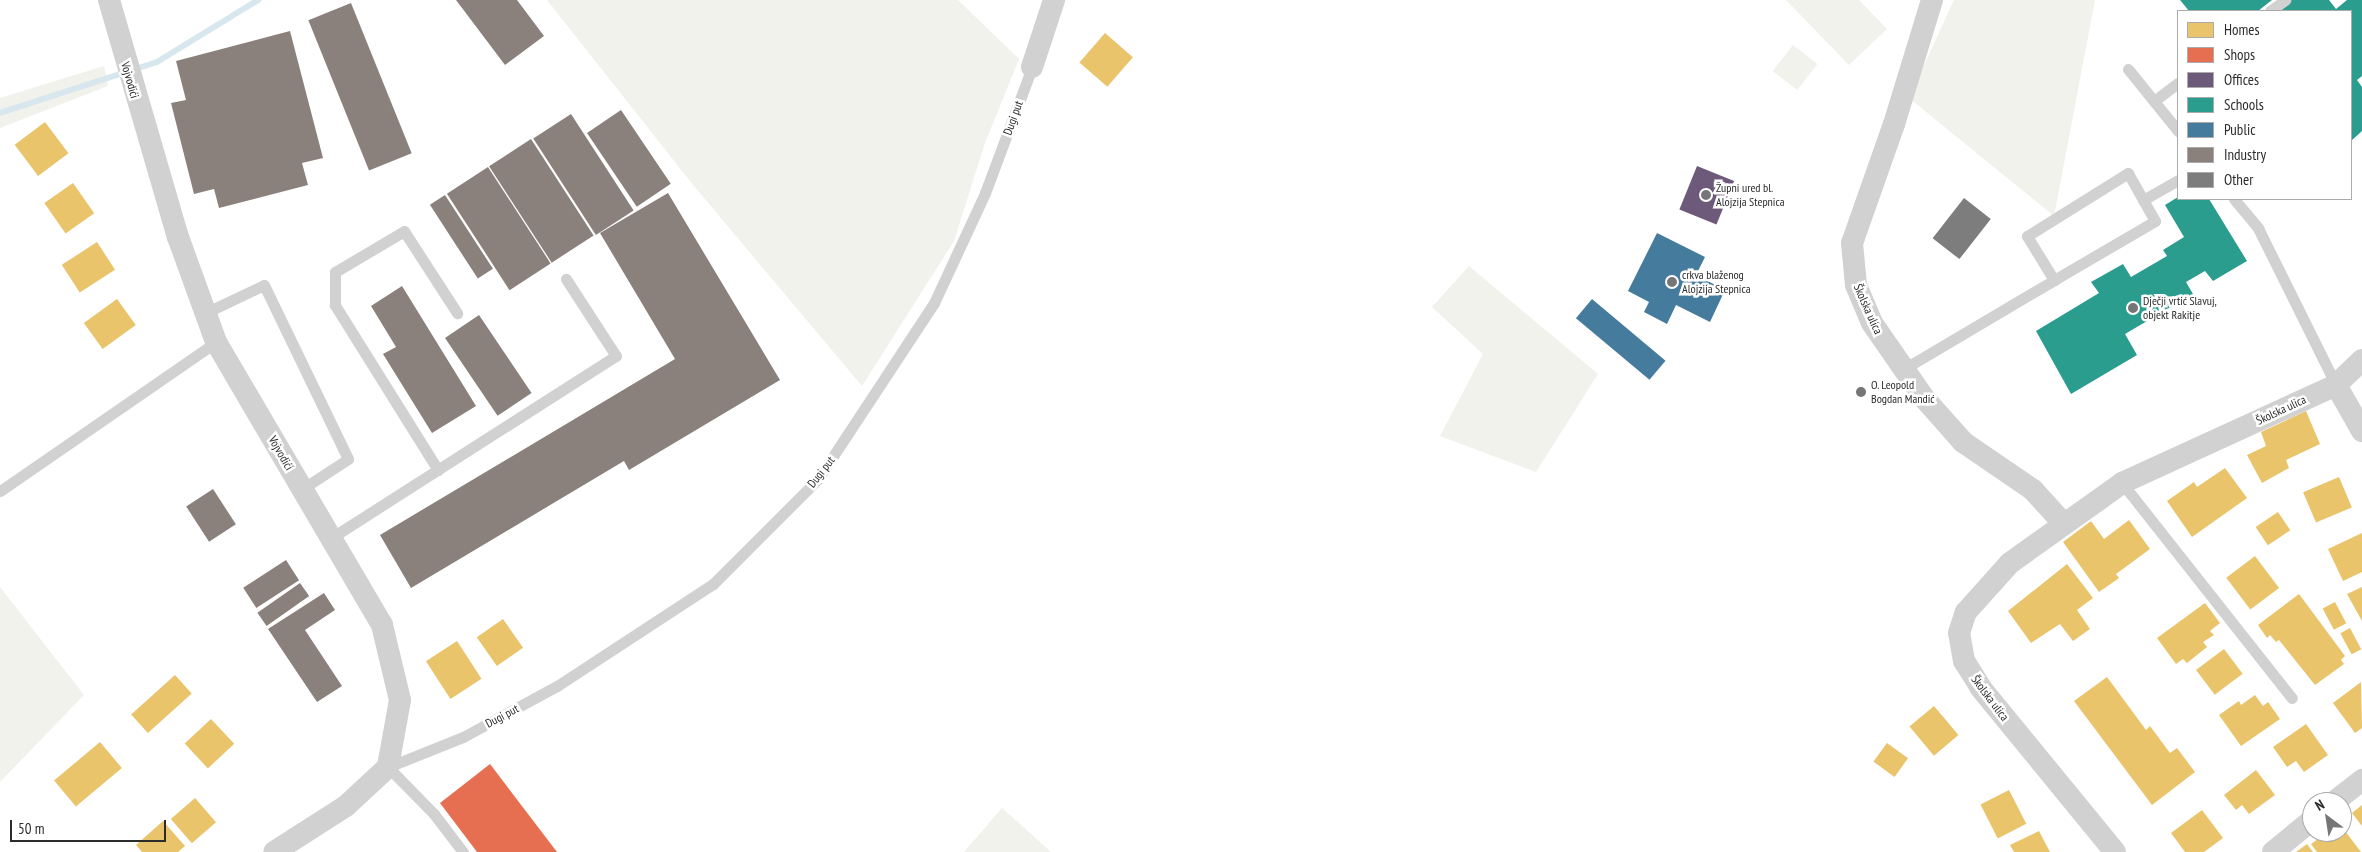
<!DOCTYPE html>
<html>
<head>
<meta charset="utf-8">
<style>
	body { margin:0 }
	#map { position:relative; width:2362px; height:852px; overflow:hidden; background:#fff; font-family:"PT Sans Narrow",sans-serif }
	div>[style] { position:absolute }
	.green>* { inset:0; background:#f0f2eb; transform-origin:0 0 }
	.homes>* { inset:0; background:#e9c46a; transform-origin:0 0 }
	.shops>* { inset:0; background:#e76f51 }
	.offices>* { inset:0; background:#6d597a; transform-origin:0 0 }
	.schools>* { inset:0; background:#2a9d8f }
	.public>* { inset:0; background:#457b9d; transform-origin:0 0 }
	.industry>* { inset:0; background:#8a817c; transform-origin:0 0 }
	.stream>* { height:6px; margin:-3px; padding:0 3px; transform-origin:3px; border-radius:3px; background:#d8e7ee }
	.building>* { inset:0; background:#7d7d7d; transform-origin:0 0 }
	.service>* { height:11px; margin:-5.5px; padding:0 5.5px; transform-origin:5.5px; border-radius:5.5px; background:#d1d1d1 }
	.minor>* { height:22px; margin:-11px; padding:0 11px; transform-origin:11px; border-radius:11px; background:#d1d1d1 }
	.dots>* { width:14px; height:14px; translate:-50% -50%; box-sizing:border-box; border:2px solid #fff; border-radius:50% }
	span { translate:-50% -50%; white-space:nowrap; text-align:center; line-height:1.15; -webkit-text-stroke:5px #fff; paint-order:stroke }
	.street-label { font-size:12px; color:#2c2c2c }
	.poi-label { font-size:12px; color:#2c2c2c }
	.left { translate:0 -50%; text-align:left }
	.legend { position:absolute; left:2177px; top:10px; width:175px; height:190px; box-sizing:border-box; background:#fff; border:1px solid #ababab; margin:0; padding:6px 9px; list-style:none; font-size:15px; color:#2c2c2c }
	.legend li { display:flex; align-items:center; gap:10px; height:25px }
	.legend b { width:25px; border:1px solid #ababab }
	.north { position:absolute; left:2302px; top:792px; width:50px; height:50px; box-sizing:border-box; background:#fff; border:1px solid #ababab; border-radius:50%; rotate:329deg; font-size:14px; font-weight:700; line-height:20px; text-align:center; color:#2c2c2c }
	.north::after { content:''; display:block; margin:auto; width:18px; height:22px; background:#767676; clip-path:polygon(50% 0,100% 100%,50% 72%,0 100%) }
	.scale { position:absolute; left:10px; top:820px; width:156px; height:22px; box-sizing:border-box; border:2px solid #2c2c2c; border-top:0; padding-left:6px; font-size:15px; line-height:18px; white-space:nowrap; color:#2c2c2c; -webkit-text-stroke:4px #fff; paint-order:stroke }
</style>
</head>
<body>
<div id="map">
	<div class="green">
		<i style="clip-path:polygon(547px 0,958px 0,1019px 59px,985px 143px,954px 241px,862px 386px,694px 186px)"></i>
		<i style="clip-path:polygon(1786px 0,1859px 0,1887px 29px,1849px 65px)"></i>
		<i style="clip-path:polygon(1954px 0,2095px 0,2054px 216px,1909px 98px)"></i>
		<i style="left:1793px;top:45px;width:31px;height:33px;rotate:38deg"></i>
		<i style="clip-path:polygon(104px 66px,108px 86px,0 128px,0 98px)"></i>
		<i style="clip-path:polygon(1469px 266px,1598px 374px,1536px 472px,1440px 436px,1483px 354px,1432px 307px)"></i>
		<i style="clip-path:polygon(0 587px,84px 695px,0 782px)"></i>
		<i style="clip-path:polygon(1002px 808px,1051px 852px,964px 852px)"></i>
	</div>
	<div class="homes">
		<i style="left:1105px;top:33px;width:37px;height:39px;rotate:41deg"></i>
		<i style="left:45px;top:122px;width:39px;height:38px;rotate:53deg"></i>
		<i style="left:73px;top:183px;width:37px;height:35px;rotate:55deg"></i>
		<i style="left:97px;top:242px;width:33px;height:42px;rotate:57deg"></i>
		<i style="left:117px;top:299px;width:32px;height:41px;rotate:54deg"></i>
		<i style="clip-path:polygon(2306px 411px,2320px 444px,2286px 460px,2289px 468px,2262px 483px,2247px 455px,2266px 446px,2261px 432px)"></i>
		<i style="clip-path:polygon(2225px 468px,2247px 498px,2192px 537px,2167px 501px,2194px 482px,2197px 487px)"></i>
		<i style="left:2339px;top:477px;width:33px;height:39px;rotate:67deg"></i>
		<i style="left:2278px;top:512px;width:22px;height:27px;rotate:56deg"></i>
		<i style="clip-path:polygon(2129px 520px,2150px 549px,2116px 574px,2119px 578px,2099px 592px,2063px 542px,2091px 521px,2104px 539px)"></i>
		<i style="clip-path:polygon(2362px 533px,2362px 572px,2343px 581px,2328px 549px)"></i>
		<i style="left:2255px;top:556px;width:40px;height:36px;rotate:53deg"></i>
		<i style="clip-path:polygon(2067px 564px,2093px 598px,2077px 610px,2090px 629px,2073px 641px,2060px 624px,2031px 643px,2008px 611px)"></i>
		<i style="clip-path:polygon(2362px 587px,2362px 621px,2347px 594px)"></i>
		<i style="clip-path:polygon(2299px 594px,2345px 656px,2341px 660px,2344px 664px,2315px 685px,2279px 640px,2276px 642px,2270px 635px,2267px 638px,2258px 625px)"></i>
		<i style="left:2335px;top:602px;width:24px;height:14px;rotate:62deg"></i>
		<i style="clip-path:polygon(2205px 603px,2220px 623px,2210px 631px,2214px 635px,2203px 642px,2207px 647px,2187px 663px,2183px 659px,2176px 664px,2157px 638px)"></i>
		<i style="left:503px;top:619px;width:35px;height:32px;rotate:55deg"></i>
		<i style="left:2350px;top:628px;width:24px;height:11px;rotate:62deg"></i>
		<i style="left:457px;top:641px;width:45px;height:37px;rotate:57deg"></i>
		<i style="left:2224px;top:649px;width:31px;height:35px;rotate:53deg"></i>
		<i style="left:175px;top:675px;width:25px;height:59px;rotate:48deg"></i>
		<i style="clip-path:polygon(2107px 677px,2146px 730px,2150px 726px,2170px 753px,2177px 748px,2195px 772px,2152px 805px,2074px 701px)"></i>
		<i style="clip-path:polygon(2361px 682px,2362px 728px,2355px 733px,2333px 703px)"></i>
		<i style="clip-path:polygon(2255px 695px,2263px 706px,2268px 702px,2280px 719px,2241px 746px,2219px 715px,2239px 701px,2241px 705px)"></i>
		<i style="left:1934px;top:706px;width:38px;height:32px;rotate:50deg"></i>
		<i style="left:211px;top:719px;width:34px;height:36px;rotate:47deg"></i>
		<i style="clip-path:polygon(2306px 724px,2328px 755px,2304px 772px,2296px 761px,2287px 767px,2273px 747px)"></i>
		<i style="left:100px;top:742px;width:34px;height:60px;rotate:50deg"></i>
		<i style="left:1887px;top:743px;width:26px;height:23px;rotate:36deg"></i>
		<i style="clip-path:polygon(2256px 770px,2275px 795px,2249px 814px,2242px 805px,2236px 810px,2224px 795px)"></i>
		<i style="left:2009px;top:790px;width:38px;height:32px;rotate:63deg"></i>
		<i style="left:195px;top:798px;width:32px;height:32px;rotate:49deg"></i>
		<i style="clip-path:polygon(2362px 805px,2362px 826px,2352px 813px)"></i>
		<i style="clip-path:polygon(2202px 810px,2223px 838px,2204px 852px,2185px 852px,2171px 833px)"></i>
		<i style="clip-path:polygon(163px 821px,185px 846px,178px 852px,142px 852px,136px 845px)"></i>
		<i style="clip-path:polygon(2342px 827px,2361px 852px,2317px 852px,2311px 844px,2328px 832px,2342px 832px)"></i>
		<i style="clip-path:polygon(2039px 831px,2050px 852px,2014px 852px,2010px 845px)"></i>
		<i style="clip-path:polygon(2307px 844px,2313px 852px,2296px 852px)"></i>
	</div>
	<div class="shops">
		<i style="clip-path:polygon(490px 764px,557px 852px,477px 852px,440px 803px)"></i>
	</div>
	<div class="offices">
		<i style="left:1697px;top:166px;width:40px;height:47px;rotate:22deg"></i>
	</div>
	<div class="schools">
		<i style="clip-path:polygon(2180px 0,2272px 0,2258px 11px,2189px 11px)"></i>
		<i style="clip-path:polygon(2291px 0,2329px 0,2336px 9px,2347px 0,2362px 0,2362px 76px,2357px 80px,2362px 87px,2362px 131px,2351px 141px,2351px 11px,2277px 11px)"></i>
		<i style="clip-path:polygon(2178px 197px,2209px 199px,2247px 261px,2213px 281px,2205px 271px,2186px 282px,2193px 294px,2125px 334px,2137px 355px,2071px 394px,2036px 331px,2099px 293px,2091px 282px,2123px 264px,2131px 277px,2167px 256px,2163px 250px,2184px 237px,2165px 205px)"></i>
	</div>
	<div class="public">
		<i style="clip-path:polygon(1657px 233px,1705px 257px,1696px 275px,1725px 290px,1710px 322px,1676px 305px,1667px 324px,1644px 312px,1649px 302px,1628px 291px)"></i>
		<i style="left:1592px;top:299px;width:96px;height:25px;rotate:40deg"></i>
	</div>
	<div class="industry">
		<i style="clip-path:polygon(456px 0,517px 0,544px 36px,505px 65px)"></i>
		<i style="left:351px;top:3px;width:162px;height:46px;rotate:68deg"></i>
		<i style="clip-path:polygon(290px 31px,323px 158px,302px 163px,308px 185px,219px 208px,214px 189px,194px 194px,171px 103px,186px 100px,176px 61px)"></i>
		<i style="left:621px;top:110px;width:89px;height:41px;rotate:56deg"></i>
		<i style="left:571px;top:114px;width:115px;height:45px;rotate:57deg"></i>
		<i style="left:531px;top:139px;width:115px;height:50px;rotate:57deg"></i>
		<i style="left:488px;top:167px;width:115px;height:49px;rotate:57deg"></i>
		<i style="clip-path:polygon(668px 193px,780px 380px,629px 470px,624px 461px,411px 588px,380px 535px,675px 359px,600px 233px)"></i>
		<i style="left:445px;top:195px;width:88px;height:18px;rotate:57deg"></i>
		<i style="clip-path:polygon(402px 286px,476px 406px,432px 433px,383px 354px,396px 347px,371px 306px)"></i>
		<i style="left:479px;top:315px;width:94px;height:41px;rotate:56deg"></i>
		<i style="left:213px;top:489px;width:42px;height:32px;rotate:57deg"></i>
		<i style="left:286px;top:560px;width:24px;height:51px;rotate:57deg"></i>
		<i style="left:300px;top:583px;width:16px;height:52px;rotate:55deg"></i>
		<i style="clip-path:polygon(324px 593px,335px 610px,305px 630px,342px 686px,317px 702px,268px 629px)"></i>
	</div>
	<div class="stream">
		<i style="left:0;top:113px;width:165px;rotate:-18deg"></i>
		<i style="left:157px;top:62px;width:119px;rotate:-31.5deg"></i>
	</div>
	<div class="building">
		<i style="left:1964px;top:198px;width:34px;height:51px;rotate:38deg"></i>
	</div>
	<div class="service">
		<i style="left:2270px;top:11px;width:19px;rotate:-36deg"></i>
		<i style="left:2128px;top:69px;width:80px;rotate:51.1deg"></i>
		<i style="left:2154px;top:101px;width:30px;rotate:-37deg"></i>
		<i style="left:2234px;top:199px;width:38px;rotate:50deg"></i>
		<i style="left:2258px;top:228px;width:175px;rotate:63.6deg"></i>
		<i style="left:2143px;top:200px;width:40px;rotate:-29.7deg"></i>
		<i style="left:205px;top:313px;width:65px;rotate:-25.4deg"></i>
		<i style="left:264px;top:285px;width:193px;rotate:64.2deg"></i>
		<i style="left:348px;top:459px;width:55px;rotate:146.9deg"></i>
		<i style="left:1902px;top:370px;width:177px;rotate:-30.6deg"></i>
		<i style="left:2054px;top:280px;width:117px;rotate:-30.3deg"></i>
		<i style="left:2155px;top:221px;width:55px;rotate:-119.4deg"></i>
		<i style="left:2128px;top:173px;width:119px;rotate:148deg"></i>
		<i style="left:2027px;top:236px;width:52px;rotate:58.5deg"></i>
		<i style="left:438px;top:470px;width:195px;rotate:-122deg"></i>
		<i style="left:335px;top:305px;width:33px;rotate:-90deg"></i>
		<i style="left:335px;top:272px;width:80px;rotate:-30.7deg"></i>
		<i style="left:404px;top:231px;width:98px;rotate:57.1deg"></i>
		<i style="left:2122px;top:483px;width:274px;rotate:51.7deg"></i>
		<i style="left:0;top:491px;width:262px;rotate:-34.6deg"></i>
		<i style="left:331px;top:538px;width:338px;rotate:-32.6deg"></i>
		<i style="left:616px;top:356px;width:92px;rotate:-123deg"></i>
		<i style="left:463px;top:852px;width:48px;rotate:-127.3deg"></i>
		<i style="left:434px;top:814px;width:66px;rotate:-134.4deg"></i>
		<i style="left:388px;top:767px;width:81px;rotate:-21.8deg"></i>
		<i style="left:463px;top:737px;width:107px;rotate:-28.5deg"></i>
		<i style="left:557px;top:686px;width:186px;rotate:-33.2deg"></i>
		<i style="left:713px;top:584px;width:148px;rotate:-45deg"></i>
		<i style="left:818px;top:479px;width:211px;rotate:-56.6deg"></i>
		<i style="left:934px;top:303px;width:121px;rotate:-65.1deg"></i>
		<i style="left:985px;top:193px;width:134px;rotate:-69.5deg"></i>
	</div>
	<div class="minor">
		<i style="left:109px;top:0;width:247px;rotate:73.8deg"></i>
		<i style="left:178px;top:237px;width:112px;rotate:70.1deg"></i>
		<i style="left:216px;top:342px;width:328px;rotate:59.6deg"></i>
		<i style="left:382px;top:625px;width:77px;rotate:76.5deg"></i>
		<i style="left:400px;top:700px;width:68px;rotate:100.2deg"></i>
		<i style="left:388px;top:767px;width:57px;rotate:137.1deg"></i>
		<i style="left:346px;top:806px;width:85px;rotate:147.4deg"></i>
		<i style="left:1932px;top:0;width:130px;rotate:107deg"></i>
		<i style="left:1894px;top:124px;width:126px;rotate:109.4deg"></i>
		<i style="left:1852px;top:243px;width:42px;rotate:84.6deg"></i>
		<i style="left:1856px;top:285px;width:41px;rotate:67.2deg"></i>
		<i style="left:1872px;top:323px;width:91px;rotate:55.3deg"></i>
		<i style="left:1924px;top:398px;width:59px;rotate:48.4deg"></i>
		<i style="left:1963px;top:442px;width:85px;rotate:34.4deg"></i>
		<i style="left:2033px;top:490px;width:45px;rotate:47.7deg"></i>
		<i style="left:1032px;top:67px;width:71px;rotate:-71.8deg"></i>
		<i style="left:2336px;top:385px;width:53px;rotate:60.5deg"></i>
		<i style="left:2334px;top:802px;width:36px;rotate:-38deg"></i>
		<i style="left:2115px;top:852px;width:212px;rotate:-129.3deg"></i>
		<i style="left:1981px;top:688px;width:32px;rotate:-122deg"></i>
		<i style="left:1964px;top:661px;width:28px;rotate:-100deg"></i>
		<i style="left:1959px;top:633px;width:22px;rotate:-72deg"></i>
		<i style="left:1966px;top:612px;width:66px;rotate:-48.1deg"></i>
		<i style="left:2010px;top:563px;width:138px;rotate:-35.5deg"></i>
		<i style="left:2122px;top:483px;width:235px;rotate:-24.6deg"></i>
		<i style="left:2336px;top:385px;width:36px;rotate:-44deg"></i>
		<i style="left:2273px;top:852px;width:50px;rotate:-39.4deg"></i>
	</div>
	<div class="dots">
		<i style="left:1706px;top:195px;background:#767676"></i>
		<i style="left:1672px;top:282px;background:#767676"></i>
		<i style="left:2133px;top:308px;background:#767676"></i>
		<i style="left:1861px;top:392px;background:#767676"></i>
	</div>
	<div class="street-label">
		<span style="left:130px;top:80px;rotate:74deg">Vojvodići</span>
		<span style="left:1013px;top:118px;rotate:-70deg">Dugi put</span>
		<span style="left:1868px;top:309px;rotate:66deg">Školska ulica</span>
		<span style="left:2281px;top:410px;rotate:-25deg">Školska ulica</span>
		<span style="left:281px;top:453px;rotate:60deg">Vojvodići</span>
		<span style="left:821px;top:472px;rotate:-52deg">Dugi put</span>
		<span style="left:1990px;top:698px;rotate:53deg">Školska ulica</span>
		<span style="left:502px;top:716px;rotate:-28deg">Dugi put</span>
	</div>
	<div class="poi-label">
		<span class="left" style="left:1716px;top:195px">Župni ured bl.<br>Alojzija Stepnica</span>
		<span class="left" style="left:1682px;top:282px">crkva blaženog<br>Alojzija Stepnica</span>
		<span class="left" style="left:2143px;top:308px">Dječji vrtić Slavuj,<br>objekt Rakitje</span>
		<span class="left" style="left:1871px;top:392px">O. Leopold<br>Bogdan Mandić</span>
	</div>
	<ul class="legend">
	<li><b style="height:14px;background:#e9c46a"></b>Homes</li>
	<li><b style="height:14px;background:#e76f51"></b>Shops</li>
	<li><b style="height:14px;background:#6d597a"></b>Offices</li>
	<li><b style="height:14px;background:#2a9d8f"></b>Schools</li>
	<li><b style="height:14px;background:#457b9d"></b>Public</li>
	<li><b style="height:14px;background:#8a817c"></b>Industry</li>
	<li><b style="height:14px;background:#7d7d7d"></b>Other</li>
	</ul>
	<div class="north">N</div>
	<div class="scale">50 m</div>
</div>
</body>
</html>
